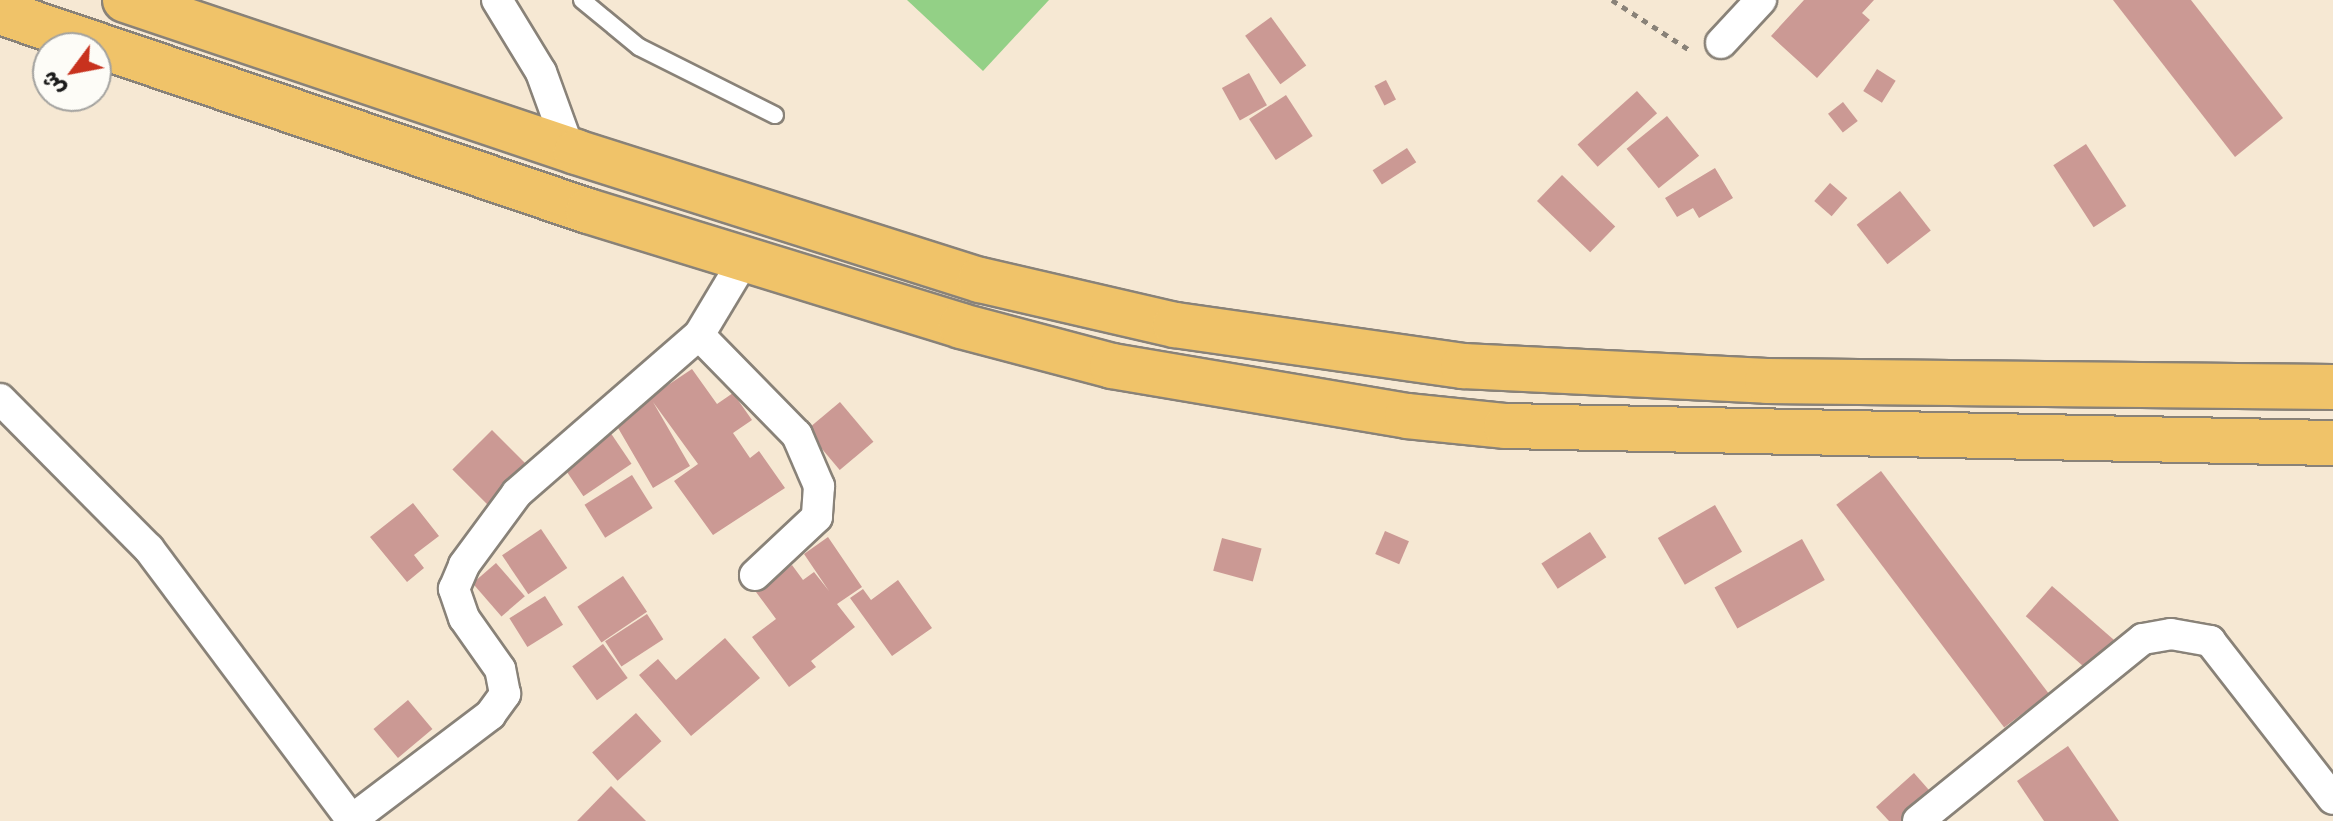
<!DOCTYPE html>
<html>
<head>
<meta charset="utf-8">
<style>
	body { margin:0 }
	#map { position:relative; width:2333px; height:821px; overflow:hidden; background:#f6e8d3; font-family:Sriracha,"Playpen Sans Arabic",sans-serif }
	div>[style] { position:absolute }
	.green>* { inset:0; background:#93d086 }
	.building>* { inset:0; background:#cb9994; transform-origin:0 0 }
	.path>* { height:5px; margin-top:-2.5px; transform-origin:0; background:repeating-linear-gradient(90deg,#898278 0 6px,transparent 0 12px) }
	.roads { filter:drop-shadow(2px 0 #898278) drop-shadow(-2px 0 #898278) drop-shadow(0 2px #898278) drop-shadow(0 -2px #898278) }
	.lane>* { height:16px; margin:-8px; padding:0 8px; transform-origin:8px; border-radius:8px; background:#fff }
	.street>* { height:30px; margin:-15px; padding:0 15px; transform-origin:15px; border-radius:15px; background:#fff }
	.highway>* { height:44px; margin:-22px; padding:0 22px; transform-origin:22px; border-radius:22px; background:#f0c369 }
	span { translate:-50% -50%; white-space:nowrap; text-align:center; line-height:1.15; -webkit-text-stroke:7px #fdfcf7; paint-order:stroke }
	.north { position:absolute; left:32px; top:32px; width:80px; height:80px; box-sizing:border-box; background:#fdfcf7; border:2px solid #a3a29f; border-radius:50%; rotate:238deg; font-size:22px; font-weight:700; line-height:32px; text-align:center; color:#1c1c1c }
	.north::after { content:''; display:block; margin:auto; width:28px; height:36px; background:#c8321e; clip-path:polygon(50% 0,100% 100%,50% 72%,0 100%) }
</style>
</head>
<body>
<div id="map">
	<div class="green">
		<i style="clip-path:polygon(907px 0,1049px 0,983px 71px)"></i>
	</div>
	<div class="building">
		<i style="clip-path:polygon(1804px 0,1874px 0,1862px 13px,1870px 20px,1817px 78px,1771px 36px)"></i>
		<i style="clip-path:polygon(2113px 0,2191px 0,2283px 118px,2235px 157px)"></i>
		<i style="left:1271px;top:17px;width:60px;height:32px;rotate:54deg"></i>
		<i style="left:1877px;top:69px;width:22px;height:26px;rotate:32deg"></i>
		<i style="left:1249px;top:73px;width:37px;height:31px;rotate:61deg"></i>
		<i style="left:1386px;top:80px;width:22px;height:13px;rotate:63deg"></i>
		<i style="left:1637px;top:91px;width:30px;height:80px;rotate:48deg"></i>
		<i style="left:1286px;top:95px;width:49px;height:44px;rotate:57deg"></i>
		<i style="left:1843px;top:102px;width:24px;height:19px;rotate:52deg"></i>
		<i style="left:1667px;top:116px;width:51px;height:52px;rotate:51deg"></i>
		<i style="left:2086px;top:144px;width:74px;height:39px;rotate:57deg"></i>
		<i style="left:1407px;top:148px;width:17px;height:41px;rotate:57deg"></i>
		<i style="clip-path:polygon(1715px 168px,1733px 198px,1699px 218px,1693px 208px,1677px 217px,1665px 198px)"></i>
		<i style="left:1562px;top:175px;width:74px;height:36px;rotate:44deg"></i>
		<i style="left:1830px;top:183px;width:23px;height:24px;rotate:41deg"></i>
		<i style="left:1900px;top:191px;width:50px;height:55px;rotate:52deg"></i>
		<i style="clip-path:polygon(692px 369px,717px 404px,733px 393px,752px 420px,733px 433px,750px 458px,759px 451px,785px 488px,713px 535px,674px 481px,698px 464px,653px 402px,690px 466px,653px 488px,614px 421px)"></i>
		<i style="left:840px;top:402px;width:52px;height:44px;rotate:50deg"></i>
		<i style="left:608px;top:429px;width:42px;height:58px;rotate:56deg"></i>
		<i style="left:492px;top:430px;width:52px;height:56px;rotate:45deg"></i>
		<i style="left:1881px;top:471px;width:279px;height:56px;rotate:53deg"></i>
		<i style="left:632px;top:475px;width:39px;height:56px;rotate:58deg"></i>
		<i style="clip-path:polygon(413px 503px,439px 536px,414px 555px,424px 568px,407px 582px,370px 537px)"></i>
		<i style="left:1715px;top:505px;width:54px;height:66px;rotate:60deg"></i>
		<i style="left:541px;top:529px;width:47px;height:47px;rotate:56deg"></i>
		<i style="left:1385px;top:531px;width:26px;height:25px;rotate:23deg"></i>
		<i style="left:1590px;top:532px;width:30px;height:58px;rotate:57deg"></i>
		<i style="clip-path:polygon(828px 537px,862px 587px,837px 604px,855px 627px,811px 661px,816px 667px,789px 687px,752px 637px,776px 619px,756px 592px,792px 565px,803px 580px,814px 572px,829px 591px,804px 554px)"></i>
		<i style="left:1222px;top:538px;width:41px;height:34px;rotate:15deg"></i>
		<i style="left:1802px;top:539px;width:47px;height:100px;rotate:61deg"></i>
		<i style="left:496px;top:563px;width:44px;height:31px;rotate:49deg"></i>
		<i style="left:623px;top:576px;width:43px;height:55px;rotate:56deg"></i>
		<i style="clip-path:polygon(898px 580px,932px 628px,892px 656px,850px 598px,863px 589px,871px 600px)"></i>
		<i style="left:2052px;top:586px;width:83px;height:40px;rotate:41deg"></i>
		<i style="left:545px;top:596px;width:34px;height:42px;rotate:58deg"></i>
		<i style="left:647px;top:614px;width:30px;height:50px;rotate:57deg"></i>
		<i style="clip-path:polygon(725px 638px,760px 678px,691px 736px,639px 675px,658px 659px,676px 680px)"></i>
		<i style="left:603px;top:644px;width:42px;height:38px;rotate:54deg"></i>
		<i style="left:408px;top:700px;width:38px;height:45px;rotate:50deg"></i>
		<i style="left:636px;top:713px;width:38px;height:59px;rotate:48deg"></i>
		<i style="clip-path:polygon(2068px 746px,2119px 821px,2044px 821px,2017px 781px)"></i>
		<i style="clip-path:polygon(1914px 773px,1936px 798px,1910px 821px,1889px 821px,1876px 807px)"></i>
		<i style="clip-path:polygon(611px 786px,646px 821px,577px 821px)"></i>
	</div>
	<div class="path">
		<i style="left:1612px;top:0;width:94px;rotate:32.8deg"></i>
	</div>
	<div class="roads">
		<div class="lane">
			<i style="left:582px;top:0;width:74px;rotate:39.5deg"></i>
			<i style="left:639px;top:47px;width:152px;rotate:26.6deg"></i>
		</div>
		<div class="street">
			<i style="left:497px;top:0;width:84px;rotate:58.6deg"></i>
			<i style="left:541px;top:72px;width:82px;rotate:70deg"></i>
			<i style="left:1721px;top:43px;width:59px;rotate:-47.1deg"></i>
			<i style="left:699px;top:335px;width:140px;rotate:45.6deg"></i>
			<i style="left:797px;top:435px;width:56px;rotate:66.7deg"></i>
			<i style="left:819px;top:486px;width:31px;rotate:94deg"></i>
			<i style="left:817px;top:517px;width:85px;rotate:136.9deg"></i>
			<i style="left:0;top:399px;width:211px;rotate:45.2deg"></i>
			<i style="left:149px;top:549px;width:339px;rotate:53.2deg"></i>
			<i style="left:350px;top:821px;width:176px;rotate:-37.1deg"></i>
			<i style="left:490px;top:715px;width:26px;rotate:-54deg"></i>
			<i style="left:505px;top:694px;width:25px;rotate:-101deg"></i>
			<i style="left:500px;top:669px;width:62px;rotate:-125.2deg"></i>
			<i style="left:464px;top:618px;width:31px;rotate:-109deg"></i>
			<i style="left:454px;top:589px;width:26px;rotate:-67deg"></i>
			<i style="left:464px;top:565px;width:89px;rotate:-53.6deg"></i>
			<i style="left:517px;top:493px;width:241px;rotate:-41deg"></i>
			<i style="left:699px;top:335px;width:87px;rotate:-59deg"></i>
			<i style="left:1918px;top:821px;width:289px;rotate:-39deg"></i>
			<i style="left:2143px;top:639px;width:28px;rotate:-10deg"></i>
			<i style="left:2171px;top:634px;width:40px;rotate:10deg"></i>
			<i style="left:2210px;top:641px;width:200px;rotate:52.1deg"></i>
		</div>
		<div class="highway">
			<i style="left:125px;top:0;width:476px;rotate:18.6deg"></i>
			<i style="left:576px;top:152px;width:424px;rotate:17.6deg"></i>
			<i style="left:980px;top:280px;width:200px;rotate:13deg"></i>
			<i style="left:1175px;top:325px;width:291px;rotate:8.1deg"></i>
			<i style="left:1463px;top:366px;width:304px;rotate:2.8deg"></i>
			<i style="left:1767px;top:381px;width:566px;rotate:0.61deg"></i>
			<i style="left:0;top:12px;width:621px;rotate:18.7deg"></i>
			<i style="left:588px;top:211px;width:390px;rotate:17.1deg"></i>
			<i style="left:961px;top:326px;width:156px;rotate:14.8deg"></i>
			<i style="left:1112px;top:366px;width:299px;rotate:9.6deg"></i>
			<i style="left:1407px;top:416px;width:100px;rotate:5.8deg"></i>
			<i style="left:1506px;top:426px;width:827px;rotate:1.18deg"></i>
		</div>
	</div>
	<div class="north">ش</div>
</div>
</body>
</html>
